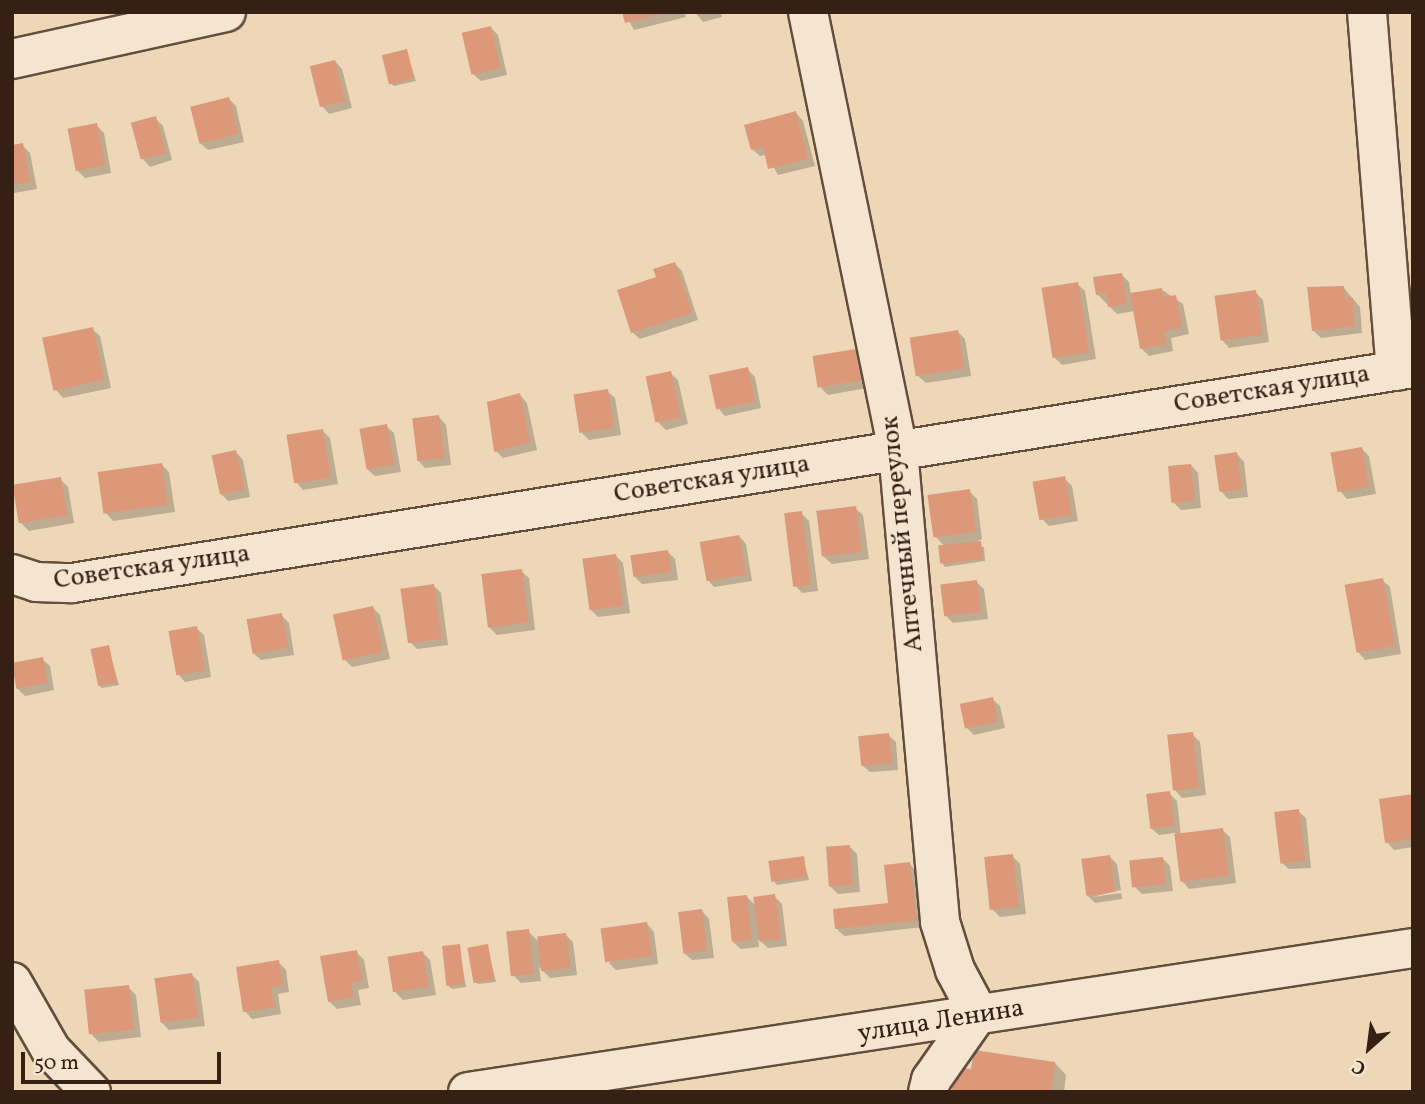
<!DOCTYPE html>
<html>
<head>
<meta charset="utf-8">
<style>
	body { margin:0 }
	#map { position:relative; width:1425px; height:1104px; overflow:hidden; background:#edd7b7; font-family:Vollkorn,serif }
	div>[style] { position:absolute }
	.shadow>* { inset:0; background:#0003 }
	.building>* { inset:0; background:#dc9878; transform-origin:0 0 }
	.roads { filter:drop-shadow(2px 0 #644d3c) drop-shadow(-2px 0 #644d3c) drop-shadow(0 2px #644d3c) drop-shadow(0 -2px #644d3c) }
	.minor>* { height:38px; margin:-19px; padding:0 19px; transform-origin:19px; border-radius:19px; background:#f3e5d0 }
	span { translate:-50% -50%; white-space:nowrap; text-align:center; line-height:1.15; -webkit-text-stroke:5px #f3e5d0; paint-order:stroke }
	.street-label { font-size:26px; color:#361f13 }
	.frame { position:absolute; inset:0; border:14px solid #361f13; pointer-events:none }
	.north { position:absolute; left:1334px; top:1013px; width:70px; height:70px; -webkit-text-stroke:5px #f3e5d0; paint-order:stroke; rotate:208deg; font-size:19px; font-weight:700; line-height:28px; text-align:center; color:#361f13 }
	.north::after { content:''; display:block; margin:auto; width:24px; height:32px; background:#361f13; clip-path:polygon(50% 0,100% 100%,50% 72%,0 100%) }
	.scale { position:absolute; left:21px; top:1052px; width:200px; height:32px; box-sizing:border-box; border:4px solid #361f13; border-top:0; padding-left:9px; font-size:21px; line-height:24px; white-space:nowrap; color:#361f13; -webkit-text-stroke:5px #f3e5d0; paint-order:stroke }
</style>
</head>
<body>
<div id="map">
	<div class="shadow">
		<i style="clip-path:polygon(624px 12px,685px 12px,686px 17px,634px 30px)"></i>
		<i style="clip-path:polygon(695px 12px,721px 12px,722px 17px,703px 22px)"></i>
		<i style="clip-path:polygon(490px 27px,498px 35px,507px 75px,481px 81px,473px 74px)"></i>
		<i style="clip-path:polygon(406px 51px,416px 81px,394px 86px,390px 83px)"></i>
		<i style="clip-path:polygon(335px 61px,342px 69px,352px 108px,329px 114px,322px 106px)"></i>
		<i style="clip-path:polygon(229px 99px,236px 106px,244px 142px,208px 150px,200px 143px,192px 107px)"></i>
		<i style="clip-path:polygon(796px 113px,803px 121px,815px 166px,778px 175px,767px 155px,760px 156px,752px 149px)"></i>
		<i style="clip-path:polygon(155px 118px,163px 126px,172px 160px,150px 167px,143px 159px)"></i>
		<i style="clip-path:polygon(96px 125px,104px 133px,111px 173px,85px 178px,77px 170px)"></i>
		<i style="clip-path:polygon(22px 145px,30px 153px,37px 189px,14px 193px,12px 147px)"></i>
		<i style="clip-path:polygon(675px 264px,682px 271px,698px 320px,640px 339px,632px 332px,658px 278px)"></i>
		<i style="clip-path:polygon(1122px 275px,1129px 282px,1131px 295px,1161px 289px,1183px 304px,1189px 334px,1171px 338px,1173px 351px,1149px 356px,1141px 348px,1135px 311px,1117px 314px,1097px 294px)"></i>
		<i style="clip-path:polygon(1077px 284px,1085px 291px,1096px 359px,1062px 365px,1054px 357px)"></i>
		<i style="clip-path:polygon(1343px 287px,1360px 307px,1362px 333px,1321px 338px,1313px 330px)"></i>
		<i style="clip-path:polygon(1255px 292px,1263px 300px,1269px 342px,1229px 348px,1222px 340px)"></i>
		<i style="clip-path:polygon(92px 329px,100px 336px,111px 388px,63px 398px,56px 390px)"></i>
		<i style="clip-path:polygon(957px 331px,965px 339px,971px 376px,926px 383px,918px 376px)"></i>
		<i style="clip-path:polygon(855px 351px,863px 358px,867px 388px,828px 395px,820px 387px)"></i>
		<i style="clip-path:polygon(747px 369px,755px 377px,761px 408px,725px 416px,718px 408px)"></i>
		<i style="clip-path:polygon(670px 373px,678px 380px,688px 424px,666px 430px,658px 422px)"></i>
		<i style="clip-path:polygon(607px 391px,615px 398px,621px 435px,589px 440px,582px 433px)"></i>
		<i style="clip-path:polygon(520px 395px,527px 403px,537px 450px,503px 458px,496px 451px)"></i>
		<i style="clip-path:polygon(439px 417px,446px 425px,451px 465px,425px 468px,418px 460px)"></i>
		<i style="clip-path:polygon(386px 426px,394px 433px,401px 472px,375px 476px,367px 469px)"></i>
		<i style="clip-path:polygon(323px 431px,330px 438px,338px 484px,303px 490px,296px 482px)"></i>
		<i style="clip-path:polygon(1362px 449px,1369px 456px,1376px 494px,1347px 499px,1340px 491px)"></i>
		<i style="clip-path:polygon(236px 452px,243px 460px,250px 497px,228px 501px,220px 493px)"></i>
		<i style="clip-path:polygon(1237px 454px,1244px 462px,1248px 497px,1228px 499px,1221px 491px)"></i>
		<i style="clip-path:polygon(161px 464px,169px 472px,175px 512px,113px 521px,106px 513px)"></i>
		<i style="clip-path:polygon(1191px 465px,1198px 473px,1201px 508px,1181px 510px,1173px 502px)"></i>
		<i style="clip-path:polygon(1064px 478px,1072px 486px,1078px 521px,1049px 526px,1042px 519px)"></i>
		<i style="clip-path:polygon(60px 479px,68px 487px,74px 523px,29px 531px,21px 523px)"></i>
		<i style="clip-path:polygon(969px 491px,977px 499px,982px 539px,969px 545px,984px 547px,985px 561px,945px 567px,942px 563px,946px 548px,936px 537px)"></i>
		<i style="clip-path:polygon(855px 508px,863px 515px,869px 559px,832px 564px,824px 557px)"></i>
		<i style="clip-path:polygon(801px 513px,809px 521px,818px 591px,802px 593px,795px 585px)"></i>
		<i style="clip-path:polygon(739px 536px,746px 544px,752px 581px,714px 587px,707px 579px)"></i>
		<i style="clip-path:polygon(667px 551px,675px 559px,678px 580px,642px 584px,635px 577px)"></i>
		<i style="clip-path:polygon(616px 556px,623px 563px,630px 613px,598px 617px,590px 609px)"></i>
		<i style="clip-path:polygon(521px 571px,529px 578px,535px 630px,497px 635px,489px 627px)"></i>
		<i style="clip-path:polygon(1382px 580px,1390px 587px,1401px 654px,1365px 660px,1358px 652px)"></i>
		<i style="clip-path:polygon(976px 582px,984px 589px,988px 619px,953px 623px,946px 616px)"></i>
		<i style="clip-path:polygon(434px 586px,441px 593px,448px 645px,417px 649px,409px 641px)"></i>
		<i style="clip-path:polygon(373px 608px,380px 615px,390px 659px,352px 667px,344px 659px)"></i>
		<i style="clip-path:polygon(281px 615px,289px 623px,294px 655px,261px 660px,253px 653px)"></i>
		<i style="clip-path:polygon(196px 628px,204px 635px,211px 677px,185px 682px,178px 674px)"></i>
		<i style="clip-path:polygon(108px 647px,119px 685px,102px 688px,99px 685px)"></i>
		<i style="clip-path:polygon(42px 659px,50px 666px,54px 690px,25px 696px,17px 688px)"></i>
		<i style="clip-path:polygon(992px 699px,1000px 706px,1005px 728px,974px 735px,966px 727px)"></i>
		<i style="clip-path:polygon(1192px 734px,1200px 742px,1206px 795px,1182px 798px,1175px 790px)"></i>
		<i style="clip-path:polygon(888px 735px,896px 742px,898px 770px,870px 772px,862px 765px)"></i>
		<i style="clip-path:polygon(1169px 793px,1177px 801px,1181px 835px,1222px 830px,1230px 837px,1236px 883px,1189px 889px,1182px 881px,1175px 833px,1159px 835px,1151px 828px)"></i>
		<i style="clip-path:polygon(1413px 796px,1413px 847px,1394px 850px,1387px 842px)"></i>
		<i style="clip-path:polygon(1298px 811px,1306px 818px,1311px 868px,1289px 869px,1281px 862px)"></i>
		<i style="clip-path:polygon(849px 846px,857px 854px,860px 892px,838px 894px,830px 886px)"></i>
		<i style="clip-path:polygon(1012px 856px,1020px 864px,1026px 914px,1000px 917px,992px 909px)"></i>
		<i style="clip-path:polygon(1110px 857px,1117px 864px,1121px 890px,1092px 897px,1121px 893px,1122px 899px,1095px 903px,1088px 896px)"></i>
		<i style="clip-path:polygon(803px 858px,809px 880px,777px 885px,774px 881px)"></i>
		<i style="clip-path:polygon(1162px 858px,1170px 866px,1173px 891px,1142px 894px,1134px 886px)"></i>
		<i style="clip-path:polygon(910px 864px,917px 872px,923px 927px,844px 936px,836px 928px,890px 905px)"></i>
		<i style="clip-path:polygon(774px 896px,782px 904px,787px 946px,768px 948px,758px 939px,759px 947px,741px 949px,733px 942px,747px 897px,756px 906px)"></i>
		<i style="clip-path:polygon(702px 911px,709px 919px,714px 958px,692px 960px,684px 953px)"></i>
		<i style="clip-path:polygon(647px 924px,654px 932px,658px 964px,616px 970px,609px 963px)"></i>
		<i style="clip-path:polygon(528px 931px,539px 942px,566px 935px,573px 942px,577px 975px,550px 978px,539px 967px,541px 981px,521px 983px,514px 976px)"></i>
		<i style="clip-path:polygon(487px 945px,496px 982px,478px 984px,474px 981px)"></i>
		<i style="clip-path:polygon(459px 946px,466px 987px,452px 989px,448px 985px)"></i>
		<i style="clip-path:polygon(356px 952px,364px 960px,369px 988px,358px 990px,361px 1005px,337px 1009px,329px 1001px)"></i>
		<i style="clip-path:polygon(423px 953px,430px 960px,436px 995px,403px 1000px,395px 992px)"></i>
		<i style="clip-path:polygon(278px 962px,286px 970px,289px 992px,278px 994px,281px 1014px,252px 1019px,245px 1011px)"></i>
		<i style="clip-path:polygon(192px 975px,199px 982px,205px 1026px,169px 1030px,162px 1023px)"></i>
		<i style="clip-path:polygon(128px 987px,136px 995px,141px 1037px,99px 1042px,92px 1035px)"></i>
		<i style="clip-path:polygon(1055px 1063px,1066px 1075px,1064px 1092px,954px 1090px,972px 1071px)"></i>
	</div>
	<div class="building">
		<i style="clip-path:polygon(622px 12px,665px 12px,665px 13px,625px 23px)"></i>
		<i style="left:491px;top:26px;width:43px;height:30px;rotate:77deg"></i>
		<i style="left:407px;top:49px;width:30px;height:26px;rotate:76deg"></i>
		<i style="left:335px;top:60px;width:42px;height:26px;rotate:76deg"></i>
		<i style="left:229px;top:97px;width:38px;height:40px;rotate:76deg"></i>
		<i style="clip-path:polygon(796px 111px,808px 159px,768px 169px,763px 147px,751px 150px,744px 125px)"></i>
		<i style="left:156px;top:116px;width:38px;height:26px;rotate:75deg"></i>
		<i style="left:97px;top:123px;width:43px;height:30px;rotate:79deg"></i>
		<i style="clip-path:polygon(23px 143px,30px 182px,12px 185px,12px 145px)"></i>
		<i style="clip-path:polygon(675px 262px,692px 313px,631px 333px,617px 290px,656px 277px,653px 269px)"></i>
		<i style="clip-path:polygon(1122px 273px,1127px 304px,1108px 307px,1106px 293px,1096px 295px,1093px 277px)"></i>
		<i style="left:1078px;top:282px;width:71px;height:37px;rotate:81deg"></i>
		<i style="clip-path:polygon(1344px 286px,1345px 298px,1353px 298px,1355px 326px,1312px 331px,1307px 287px)"></i>
		<i style="clip-path:polygon(1162px 288px,1163px 297px,1176px 295px,1182px 327px,1164px 331px,1167px 344px,1140px 349px,1130px 293px)"></i>
		<i style="left:1256px;top:290px;width:45px;height:42px;rotate:82deg"></i>
		<i style="left:93px;top:327px;width:54px;height:52px;rotate:78deg"></i>
		<i style="left:958px;top:330px;width:39px;height:49px;rotate:81deg"></i>
		<i style="left:856px;top:349px;width:32px;height:44px;rotate:81deg"></i>
		<i style="left:748px;top:367px;width:35px;height:40px;rotate:78deg"></i>
		<i style="left:671px;top:371px;width:47px;height:26px;rotate:78deg"></i>
		<i style="left:608px;top:389px;width:39px;height:35px;rotate:81deg"></i>
		<i style="clip-path:polygon(520px 393px,530px 442px,494px 452px,487px 402px)"></i>
		<i style="left:439px;top:415px;width:43px;height:27px;rotate:83deg"></i>
		<i style="left:387px;top:424px;width:41px;height:28px;rotate:80deg"></i>
		<i style="left:323px;top:429px;width:49px;height:37px;rotate:81deg"></i>
		<i style="left:1362px;top:447px;width:40px;height:32px;rotate:80deg"></i>
		<i style="left:236px;top:450px;width:40px;height:25px;rotate:78deg"></i>
		<i style="left:1237px;top:452px;width:37px;height:23px;rotate:82deg"></i>
		<i style="left:162px;top:463px;width:42px;height:65px;rotate:82deg"></i>
		<i style="left:1191px;top:464px;width:37px;height:23px;rotate:85deg"></i>
		<i style="left:1065px;top:476px;width:39px;height:33px;rotate:80deg"></i>
		<i style="left:61px;top:477px;width:39px;height:49px;rotate:81deg"></i>
		<i style="left:970px;top:489px;width:43px;height:43px;rotate:82deg"></i>
		<i style="left:856px;top:506px;width:46px;height:40px;rotate:83deg"></i>
		<i style="left:802px;top:511px;width:74px;height:18px;rotate:83deg"></i>
		<i style="left:739px;top:535px;width:40px;height:40px;rotate:80deg"></i>
		<i style="left:981px;top:541px;width:18px;height:43px;rotate:84deg"></i>
		<i style="left:668px;top:550px;width:22px;height:38px;rotate:82deg"></i>
		<i style="left:616px;top:554px;width:52px;height:34px;rotate:82deg"></i>
		<i style="left:522px;top:569px;width:54px;height:41px;rotate:83deg"></i>
		<i style="left:1383px;top:578px;width:69px;height:39px;rotate:80deg"></i>
		<i style="left:977px;top:580px;width:32px;height:37px;rotate:83deg"></i>
		<i style="left:434px;top:584px;width:55px;height:34px;rotate:82deg"></i>
		<i style="left:373px;top:606px;width:47px;height:41px;rotate:78deg"></i>
		<i style="left:282px;top:613px;width:35px;height:36px;rotate:80deg"></i>
		<i style="left:197px;top:626px;width:45px;height:29px;rotate:80deg"></i>
		<i style="left:109px;top:645px;width:38px;height:19px;rotate:78deg"></i>
		<i style="left:43px;top:657px;width:26px;height:32px;rotate:79deg"></i>
		<i style="left:993px;top:697px;width:25px;height:34px;rotate:78deg"></i>
		<i style="left:1193px;top:732px;width:56px;height:26px;rotate:84deg"></i>
		<i style="left:889px;top:733px;width:30px;height:31px;rotate:84deg"></i>
		<i style="left:1170px;top:791px;width:35px;height:24px;rotate:83deg"></i>
		<i style="clip-path:polygon(1413px 794px,1413px 839px,1385px 843px,1379px 799px)"></i>
		<i style="left:1299px;top:809px;width:52px;height:25px;rotate:83deg"></i>
		<i style="left:1223px;top:828px;width:48px;height:49px;rotate:83deg"></i>
		<i style="left:850px;top:845px;width:40px;height:24px;rotate:86deg"></i>
		<i style="left:1013px;top:854px;width:53px;height:29px;rotate:84deg"></i>
		<i style="left:1110px;top:855px;width:37px;height:29px;rotate:82deg"></i>
		<i style="left:804px;top:856px;width:21px;height:36px;rotate:82deg"></i>
		<i style="left:1163px;top:857px;width:27px;height:34px;rotate:84deg"></i>
		<i style="clip-path:polygon(910px 862px,917px 920px,835px 929px,833px 909px,888px 903px,884px 865px)"></i>
		<i style="left:775px;top:894px;width:45px;height:22px;rotate:82deg"></i>
		<i style="left:747px;top:895px;width:45px;height:20px;rotate:84deg"></i>
		<i style="left:702px;top:909px;width:42px;height:24px;rotate:83deg"></i>
		<i style="left:647px;top:922px;width:34px;height:47px;rotate:82deg"></i>
		<i style="left:529px;top:929px;width:45px;height:23px;rotate:84deg"></i>
		<i style="left:566px;top:933px;width:35px;height:29px;rotate:83deg"></i>
		<i style="left:460px;top:944px;width:40px;height:18px;rotate:84deg"></i>
		<i style="left:488px;top:944px;width:36px;height:21px;rotate:80deg"></i>
		<i style="clip-path:polygon(357px 950px,362px 981px,351px 983px,354px 997px,328px 1002px,320px 956px)"></i>
		<i style="left:423px;top:951px;width:36px;height:36px;rotate:81deg"></i>
		<i style="clip-path:polygon(279px 960px,283px 985px,271px 987px,275px 1007px,243px 1012px,236px 967px)"></i>
		<i style="left:192px;top:973px;width:45px;height:38px;rotate:82deg"></i>
		<i style="left:129px;top:985px;width:45px;height:45px;rotate:84deg"></i>
		<i style="clip-path:polygon(974px 1050px,1055px 1062px,1051px 1092px,952px 1091px,955px 1067px,971px 1069px)"></i>
	</div>
	<div class="roads">
		<div class="minor">
			<i style="left:808px;top:12px;width:447px;rotate:78.4deg"></i>
			<i style="left:898px;top:450px;width:474px;rotate:84.9deg"></i>
			<i style="left:940px;top:922px;width:50px;rotate:72.6deg"></i>
			<i style="left:955px;top:970px;width:49px;rotate:61.9deg"></i>
			<i style="left:978px;top:1013px;width:82px;rotate:125deg"></i>
			<i style="left:931px;top:1080px;width:12px;rotate:104deg"></i>
			<i style="left:1367px;top:12px;width:360px;rotate:85.4deg"></i>
			<i style="left:12px;top:59px;width:219px;rotate:-12.4deg"></i>
			<i style="left:12px;top:574px;width:25px;rotate:18deg"></i>
			<i style="left:36px;top:582px;width:36px;rotate:2deg"></i>
			<i style="left:72px;top:583px;width:1358px;rotate:-9.11deg"></i>
			<i style="left:12px;top:982px;width:78px;rotate:60.2deg"></i>
			<i style="left:51px;top:1050px;width:58px;rotate:46.4deg"></i>
			<i style="left:468px;top:1092px;width:956px;rotate:-8.66deg"></i>
		</div>
	</div>
	<div class="street-label">
		<span style="left:1272px;top:390px;rotate:-9deg">Советская улица</span>
		<span style="left:712px;top:480px;rotate:-9deg">Советская улица</span>
		<span style="left:903px;top:534px;rotate:-96deg">Аптечный переулок</span>
		<span style="left:152px;top:568px;rotate:-8deg">Советская улица</span>
		<span style="left:941px;top:1022px;rotate:-9deg">улица Ленина</span>
	</div>
	<div class="frame"></div>
	<div class="north">С</div>
	<div class="scale">50 m</div>
</div>
</body>
</html>
